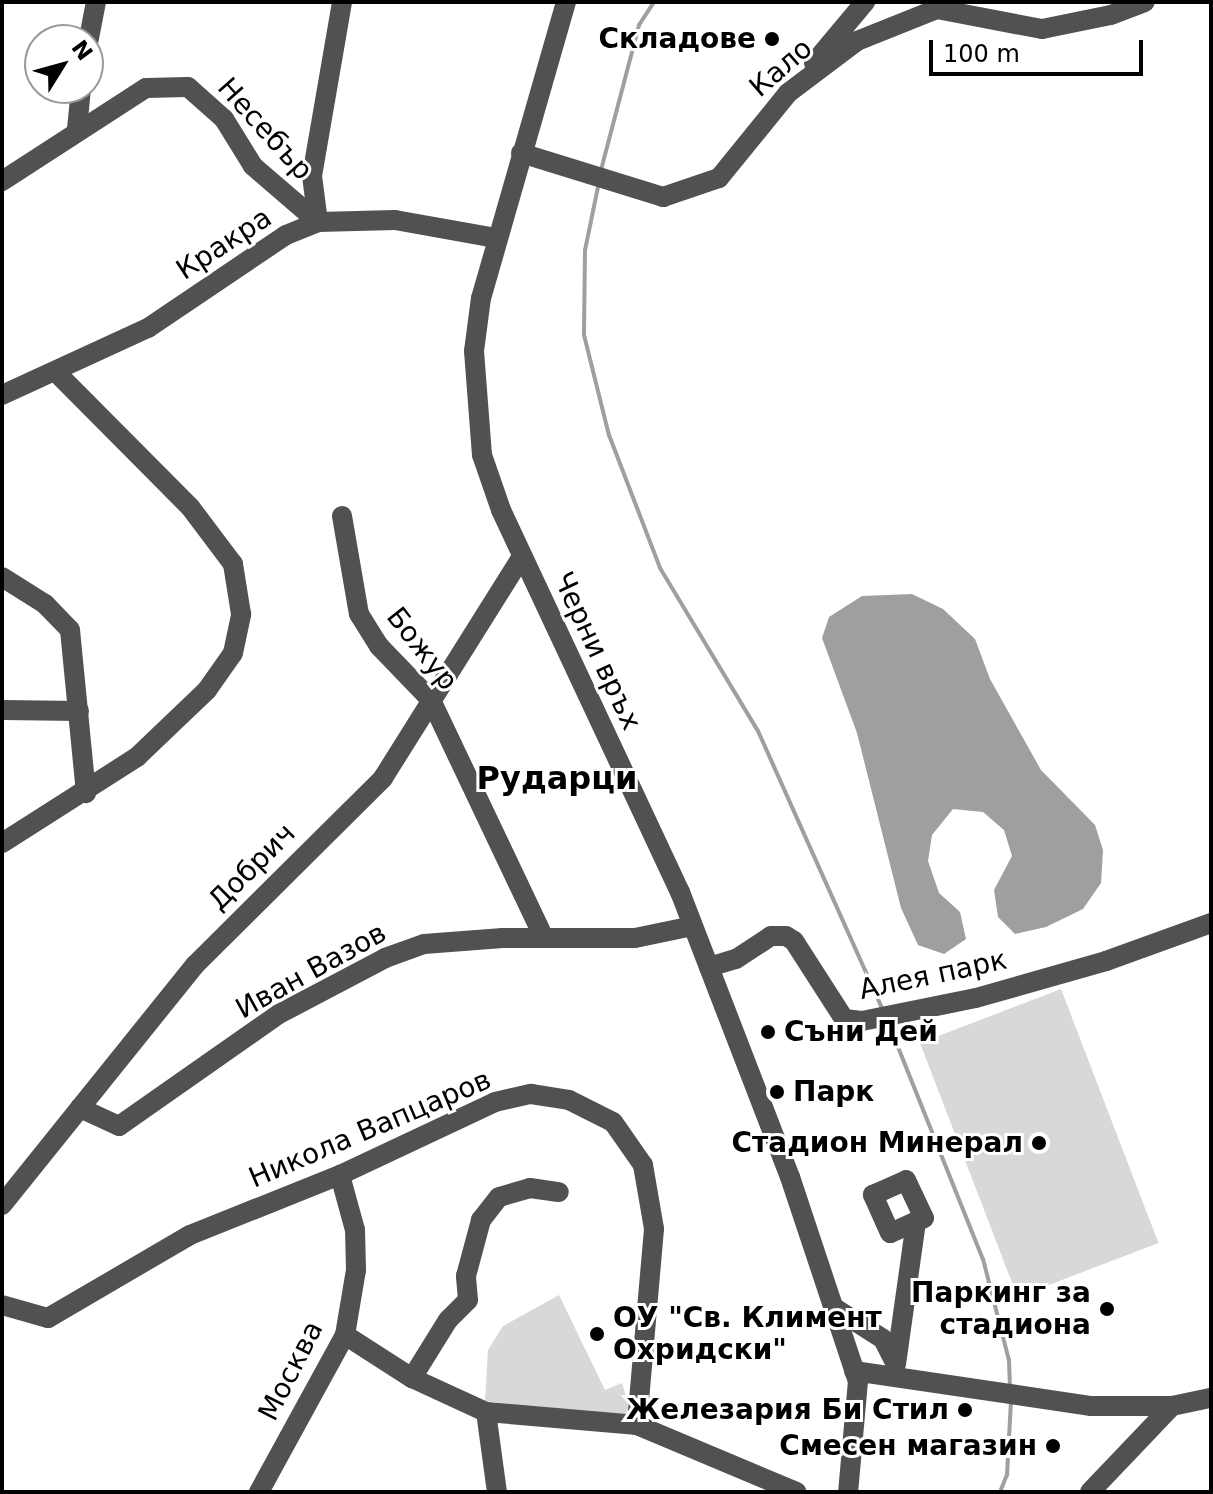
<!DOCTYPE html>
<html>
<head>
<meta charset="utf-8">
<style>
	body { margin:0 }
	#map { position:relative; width:1213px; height:1494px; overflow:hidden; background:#fff; font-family:"DejaVu Sans",sans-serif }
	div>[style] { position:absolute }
	.green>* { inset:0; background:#d8d8d8; transform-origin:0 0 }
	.water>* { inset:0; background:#9f9f9f }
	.stream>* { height:4px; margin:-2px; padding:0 2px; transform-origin:2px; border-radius:2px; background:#9f9f9f }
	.minor>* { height:20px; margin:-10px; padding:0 10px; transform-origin:10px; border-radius:10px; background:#515151 }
	.dots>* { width:22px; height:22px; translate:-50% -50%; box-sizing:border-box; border:4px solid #fff; border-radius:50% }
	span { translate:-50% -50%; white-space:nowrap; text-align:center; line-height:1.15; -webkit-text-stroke:6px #fff; paint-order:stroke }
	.poi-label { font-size:28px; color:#000; font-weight:700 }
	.right { translate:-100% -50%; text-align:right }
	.left { translate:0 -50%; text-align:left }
	.street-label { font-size:28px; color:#000 }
	.quarter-label { font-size:32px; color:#000; font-weight:700 }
	.frame { position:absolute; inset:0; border:4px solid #000; pointer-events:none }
	.north { position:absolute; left:24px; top:24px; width:80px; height:80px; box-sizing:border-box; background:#fff; border:2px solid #999; border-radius:50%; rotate:53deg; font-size:22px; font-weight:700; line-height:32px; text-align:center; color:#000 }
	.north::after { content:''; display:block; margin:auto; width:28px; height:36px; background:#000; clip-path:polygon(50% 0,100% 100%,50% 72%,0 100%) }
	.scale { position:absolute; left:929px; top:40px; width:214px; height:36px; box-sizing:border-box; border:4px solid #000; border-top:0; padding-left:10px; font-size:24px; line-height:28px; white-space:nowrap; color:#000; -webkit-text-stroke:6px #fff; paint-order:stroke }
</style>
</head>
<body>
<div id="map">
	<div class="green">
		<i style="left:1061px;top:989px;width:272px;height:151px;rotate:69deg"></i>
		<i style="clip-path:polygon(559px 1295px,605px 1390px,622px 1383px,630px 1410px,624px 1420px,485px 1401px,488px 1350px,503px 1326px)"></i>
	</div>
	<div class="water">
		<i style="clip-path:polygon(912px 594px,943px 609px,975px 639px,990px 679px,1041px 770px,1095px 825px,1103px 850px,1101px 883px,1083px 909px,1046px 927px,1015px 934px,998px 917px,994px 890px,1012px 856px,1004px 830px,983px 812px,953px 809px,932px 835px,928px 861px,939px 893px,960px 912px,966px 939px,944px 954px,918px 945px,901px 908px,857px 733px,822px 638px,829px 617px,862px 596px)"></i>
	</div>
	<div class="stream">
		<i style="left:601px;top:170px;width:150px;rotate:-75.3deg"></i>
		<i style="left:639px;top:25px;width:27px;rotate:-57deg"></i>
		<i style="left:599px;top:182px;width:69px;rotate:101.6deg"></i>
		<i style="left:585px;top:250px;width:85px;rotate:90.7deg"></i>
		<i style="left:584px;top:335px;width:103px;rotate:76deg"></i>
		<i style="left:609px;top:435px;width:142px;rotate:69deg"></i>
		<i style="left:660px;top:568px;width:190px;rotate:59deg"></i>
		<i style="left:758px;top:731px;width:306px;rotate:65.9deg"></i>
		<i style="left:888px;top:1022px;width:255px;rotate:68.2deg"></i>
		<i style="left:983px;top:1259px;width:104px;rotate:75.6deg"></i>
		<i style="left:1009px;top:1360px;width:27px;rotate:88deg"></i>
		<i style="left:1000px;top:1492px;width:18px;rotate:-68deg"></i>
		<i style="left:1007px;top:1475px;width:75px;rotate:-86.9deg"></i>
	</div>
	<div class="minor">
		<i style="left:566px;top:2px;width:308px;rotate:106deg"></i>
		<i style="left:481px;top:298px;width:53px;rotate:97.5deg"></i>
		<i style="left:474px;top:351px;width:104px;rotate:85.6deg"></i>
		<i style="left:482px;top:455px;width:58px;rotate:70.9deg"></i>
		<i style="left:501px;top:510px;width:422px;rotate:64.9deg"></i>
		<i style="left:680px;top:892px;width:305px;rotate:68.9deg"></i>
		<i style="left:790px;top:1177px;width:215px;rotate:71.6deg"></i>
		<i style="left:858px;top:1381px;width:111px;rotate:95.1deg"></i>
		<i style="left:88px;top:43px;width:42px;rotate:-79deg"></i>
		<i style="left:814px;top:63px;width:80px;rotate:-50.1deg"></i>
		<i style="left:77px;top:129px;width:41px;rotate:-84.4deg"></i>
		<i style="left:521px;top:153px;width:149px;rotate:17.2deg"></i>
		<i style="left:663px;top:197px;width:59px;rotate:-18.7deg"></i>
		<i style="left:719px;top:178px;width:109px;rotate:-50.9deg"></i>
		<i style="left:788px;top:93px;width:86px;rotate:-37deg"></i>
		<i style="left:857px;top:41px;width:86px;rotate:-21.8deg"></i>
		<i style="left:937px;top:9px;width:107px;rotate:10.8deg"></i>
		<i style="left:1042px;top:29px;width:70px;rotate:-11.5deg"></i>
		<i style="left:1111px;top:15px;width:36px;rotate:-21deg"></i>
		<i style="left:2px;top:181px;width:171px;rotate:-32.9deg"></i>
		<i style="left:146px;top:88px;width:42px;rotate:-1.4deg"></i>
		<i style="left:188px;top:87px;width:48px;rotate:41.6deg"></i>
		<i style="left:224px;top:119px;width:55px;rotate:58.3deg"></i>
		<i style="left:253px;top:166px;width:86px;rotate:40.7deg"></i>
		<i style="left:318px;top:222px;width:46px;rotate:-97.4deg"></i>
		<i style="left:312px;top:176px;width:177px;rotate:-80.2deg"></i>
		<i style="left:2px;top:395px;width:161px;rotate:-24.7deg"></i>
		<i style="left:148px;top:328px;width:166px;rotate:-34deg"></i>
		<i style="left:286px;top:235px;width:35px;rotate:-22deg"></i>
		<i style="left:318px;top:222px;width:77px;rotate:-1.5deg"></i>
		<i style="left:395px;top:220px;width:103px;rotate:10.1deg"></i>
		<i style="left:342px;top:516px;width:99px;rotate:80.2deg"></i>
		<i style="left:359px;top:614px;width:38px;rotate:58deg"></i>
		<i style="left:379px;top:646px;width:75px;rotate:46.1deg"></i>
		<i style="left:431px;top:700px;width:263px;rotate:64.6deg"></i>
		<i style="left:2px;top:577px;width:51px;rotate:32.1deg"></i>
		<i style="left:45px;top:604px;width:36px;rotate:46deg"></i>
		<i style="left:70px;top:630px;width:164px;rotate:84.4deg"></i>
		<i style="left:2px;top:710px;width:77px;rotate:0.7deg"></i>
		<i style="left:2px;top:843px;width:160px;rotate:-32.5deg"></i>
		<i style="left:137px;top:757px;width:97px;rotate:-43.7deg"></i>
		<i style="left:207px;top:690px;width:45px;rotate:-54.9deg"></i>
		<i style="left:233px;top:653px;width:40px;rotate:-78deg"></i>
		<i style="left:241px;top:614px;width:51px;rotate:-99.1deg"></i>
		<i style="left:233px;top:564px;width:71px;rotate:-127deg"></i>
		<i style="left:190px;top:507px;width:190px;rotate:-134.8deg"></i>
		<i style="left:709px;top:967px;width:28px;rotate:-17deg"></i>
		<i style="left:736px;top:959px;width:42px;rotate:-33.3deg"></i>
		<i style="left:771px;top:936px;width:15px"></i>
		<i style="left:786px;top:936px;width:9px;rotate:32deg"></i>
		<i style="left:794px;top:941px;width:93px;rotate:57.3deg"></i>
		<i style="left:844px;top:1019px;width:18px;rotate:6deg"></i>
		<i style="left:862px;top:1021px;width:116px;rotate:-11.4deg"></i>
		<i style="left:976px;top:998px;width:135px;rotate:-15.9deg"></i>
		<i style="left:1106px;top:961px;width:112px;rotate:-19.9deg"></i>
		<i style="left:80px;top:1108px;width:43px;rotate:24.8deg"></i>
		<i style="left:119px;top:1126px;width:195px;rotate:-35deg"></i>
		<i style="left:279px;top:1014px;width:120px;rotate:-27.8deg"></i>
		<i style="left:385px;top:958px;width:41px;rotate:-19.7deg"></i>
		<i style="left:424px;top:944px;width:79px;rotate:-4.3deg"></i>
		<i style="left:503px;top:938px;width:132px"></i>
		<i style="left:635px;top:938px;width:59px;rotate:-11.7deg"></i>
		<i style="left:906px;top:1180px;width:42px;rotate:64.7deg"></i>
		<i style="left:924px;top:1218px;width:37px;rotate:156deg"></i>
		<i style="left:890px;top:1233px;width:42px;rotate:-114.1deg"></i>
		<i style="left:873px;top:1195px;width:36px;rotate:-24deg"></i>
		<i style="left:2px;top:1205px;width:308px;rotate:-51.2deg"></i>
		<i style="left:195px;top:965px;width:265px;rotate:-44.8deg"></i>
		<i style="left:383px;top:778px;width:262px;rotate:-57.9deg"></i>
		<i style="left:2px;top:1305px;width:48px;rotate:15.8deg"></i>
		<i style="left:48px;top:1318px;width:164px;rotate:-30.3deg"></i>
		<i style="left:190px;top:1235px;width:162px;rotate:-21.8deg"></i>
		<i style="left:340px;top:1175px;width:171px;rotate:-25.2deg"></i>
		<i style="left:495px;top:1102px;width:37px;rotate:-13deg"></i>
		<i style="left:531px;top:1094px;width:38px;rotate:9deg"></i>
		<i style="left:569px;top:1100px;width:49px;rotate:26.6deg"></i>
		<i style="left:613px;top:1122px;width:52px;rotate:55.1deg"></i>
		<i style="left:643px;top:1165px;width:65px;rotate:80.2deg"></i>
		<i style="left:654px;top:1229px;width:197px;rotate:95deg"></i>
		<i style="left:833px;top:1307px;width:59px;rotate:32.6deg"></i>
		<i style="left:883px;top:1339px;width:28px;rotate:63deg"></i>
		<i style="left:345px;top:1335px;width:80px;rotate:32.7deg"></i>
		<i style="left:412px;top:1378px;width:81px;rotate:24.7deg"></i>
		<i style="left:486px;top:1412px;width:152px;rotate:4.9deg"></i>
		<i style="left:637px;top:1425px;width:173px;rotate:22.8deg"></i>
		<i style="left:896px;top:1364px;width:144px;rotate:-82deg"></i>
		<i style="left:854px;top:1371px;width:240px;rotate:8.4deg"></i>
		<i style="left:1091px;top:1406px;width:81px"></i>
		<i style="left:1172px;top:1406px;width:40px;rotate:-12deg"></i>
		<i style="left:412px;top:1378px;width:68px;rotate:-58.2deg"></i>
		<i style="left:448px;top:1320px;width:28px;rotate:-45deg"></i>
		<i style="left:468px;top:1300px;width:24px;rotate:-95deg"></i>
		<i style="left:466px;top:1276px;width:58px;rotate:-75deg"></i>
		<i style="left:481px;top:1220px;width:29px;rotate:-52deg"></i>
		<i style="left:499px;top:1197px;width:32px;rotate:-16deg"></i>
		<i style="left:530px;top:1188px;width:29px;rotate:8deg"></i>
		<i style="left:486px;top:1412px;width:81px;rotate:82.2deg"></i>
		<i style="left:259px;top:1492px;width:179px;rotate:-61.3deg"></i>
		<i style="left:345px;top:1335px;width:66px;rotate:-80.4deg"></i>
		<i style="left:356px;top:1270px;width:40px;rotate:-91.4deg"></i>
		<i style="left:355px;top:1230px;width:57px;rotate:-105.3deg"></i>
		<i style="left:1090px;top:1492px;width:119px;rotate:-46.4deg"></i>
	</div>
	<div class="dots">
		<i style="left:772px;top:39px;background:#000"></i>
		<i style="left:768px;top:1032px;background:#000"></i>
		<i style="left:777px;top:1092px;background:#000"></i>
		<i style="left:1039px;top:1143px;background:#000"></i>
		<i style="left:1107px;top:1309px;background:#000"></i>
		<i style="left:597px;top:1334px;background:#000"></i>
		<i style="left:965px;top:1410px;background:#000"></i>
		<i style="left:1053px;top:1446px;background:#000"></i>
	</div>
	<div class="poi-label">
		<span class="right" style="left:756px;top:39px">Складове</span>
		<span class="left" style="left:784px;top:1032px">Съни Дей</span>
		<span class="left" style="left:793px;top:1092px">Парк</span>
		<span class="right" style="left:1023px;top:1143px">Стадион Минерал</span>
		<span class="right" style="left:1091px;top:1309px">Паркинг за<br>стадиона</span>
		<span class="left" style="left:613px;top:1334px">ОУ "Св. Климент<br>Охридски"</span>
		<span class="right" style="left:949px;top:1410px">Железария Би Стил</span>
		<span class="right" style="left:1037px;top:1446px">Смесен магазин</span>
	</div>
	<div class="street-label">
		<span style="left:781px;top:68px;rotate:-41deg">Кало</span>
		<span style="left:265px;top:129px;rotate:48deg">Несебър</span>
		<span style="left:224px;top:244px;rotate:-33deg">Кракра</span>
		<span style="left:422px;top:649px;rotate:52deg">Божур</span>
		<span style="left:597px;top:651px;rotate:65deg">Черни връх</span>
		<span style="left:252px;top:867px;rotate:-45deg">Добрич</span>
		<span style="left:311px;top:971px;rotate:-29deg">Иван Вазов</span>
		<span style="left:933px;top:975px;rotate:-12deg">Алея парк</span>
		<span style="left:370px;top:1129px;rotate:-23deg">Никола Вапцаров</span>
		<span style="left:291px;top:1371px;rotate:-63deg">Москва</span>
	</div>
	<div class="quarter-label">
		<span style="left:557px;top:778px">Рударци</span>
	</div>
	<div class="frame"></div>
	<div class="north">N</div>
	<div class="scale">100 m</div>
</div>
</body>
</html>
